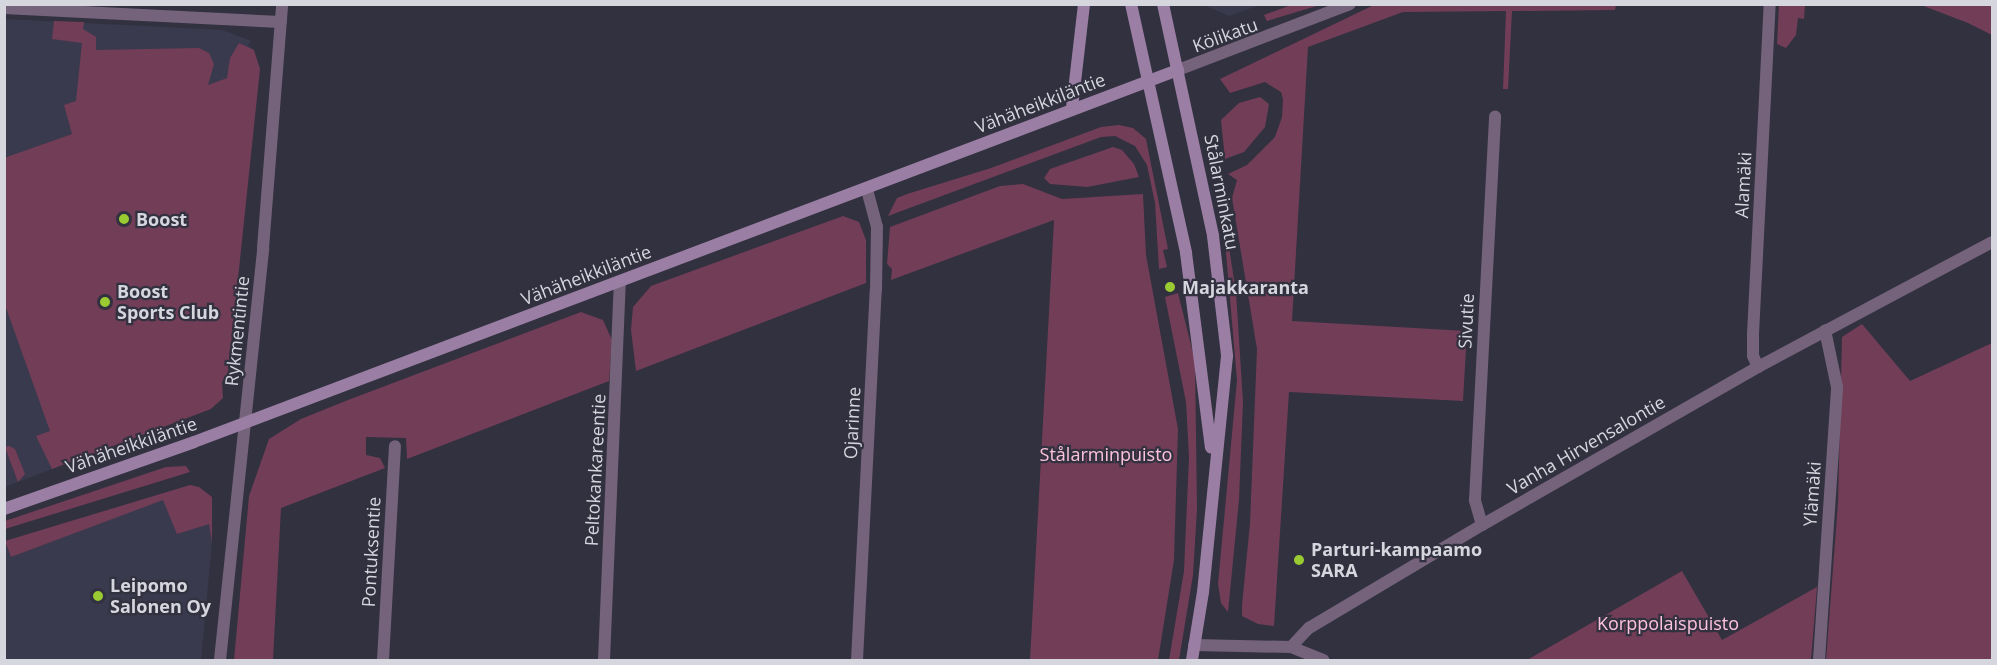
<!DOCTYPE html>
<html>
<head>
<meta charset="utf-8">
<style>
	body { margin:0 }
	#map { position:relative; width:1997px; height:665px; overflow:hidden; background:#31313f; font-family:"Open Sans",sans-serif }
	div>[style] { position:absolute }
	.built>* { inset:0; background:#3a3a4e }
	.green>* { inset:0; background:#723d57 }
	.street>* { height:12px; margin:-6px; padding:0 6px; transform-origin:6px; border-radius:6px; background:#75637b }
	.secondary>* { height:12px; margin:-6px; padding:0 6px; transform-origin:6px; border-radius:6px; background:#9b7ea4 }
	.dots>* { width:16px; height:16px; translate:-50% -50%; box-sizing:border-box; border:3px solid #31313f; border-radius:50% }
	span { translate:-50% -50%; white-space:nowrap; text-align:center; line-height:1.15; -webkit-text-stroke:4.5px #31313f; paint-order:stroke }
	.street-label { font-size:18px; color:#d6d6df }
	.poi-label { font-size:18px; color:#d6d6df; font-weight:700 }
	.left { translate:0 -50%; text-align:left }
	.park-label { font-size:18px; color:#fdc2dc }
	.frame { position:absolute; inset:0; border:6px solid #d6d6df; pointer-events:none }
</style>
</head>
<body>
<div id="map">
	<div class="built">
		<i style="clip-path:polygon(1204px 5px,1204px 4px,1260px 5px,1229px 16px)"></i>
		<i style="clip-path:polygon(5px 19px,223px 30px,251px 41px,248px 45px,254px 50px,244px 72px,5px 158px)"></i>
		<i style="clip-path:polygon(4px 287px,70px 462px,5px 487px,4px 487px)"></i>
		<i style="clip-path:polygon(164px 499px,209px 523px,212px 542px,201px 660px,5px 660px,5px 541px,11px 557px)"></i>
	</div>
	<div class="green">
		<i style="clip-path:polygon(1376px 4px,1616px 5px,1615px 10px,1512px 11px,1508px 89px,1503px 89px,1506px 11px,1403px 12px,1308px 47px,1292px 321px,1467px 331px,1463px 401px,1289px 392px,1274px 626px,1258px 624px,1242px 616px,1242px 605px,1250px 523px,1257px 349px,1232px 198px,1237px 180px,1228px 174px,1247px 165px,1275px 137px,1282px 117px,1283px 99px,1281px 92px,1265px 82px,1230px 93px,1220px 79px)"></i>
		<i style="clip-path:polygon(1291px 5px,1320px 5px,1267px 21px,1264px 15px)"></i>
		<i style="clip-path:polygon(1779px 5px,1805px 5px,1804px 19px,1798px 18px,1796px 35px,1786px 48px,1777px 44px)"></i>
		<i style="clip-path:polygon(1921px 5px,1992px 5px,1992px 35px,1968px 23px)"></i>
		<i style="clip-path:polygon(54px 21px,84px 22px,83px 29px,96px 37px,96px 50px,199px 48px,209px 53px,214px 64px,208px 85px,227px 78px,230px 58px,239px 43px,254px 50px,260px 69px,228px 374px,222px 382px,223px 398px,211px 409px,52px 469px,36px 436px,50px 431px,5px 305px,4px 158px,72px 134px,64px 105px,76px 101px,82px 43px,52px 39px)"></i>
		<i style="clip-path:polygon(1260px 97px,1269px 104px,1265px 127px,1244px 152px,1225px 159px,1221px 120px,1239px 103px)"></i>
		<i style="clip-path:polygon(1119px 125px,1133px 128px,1146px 139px,1168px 249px,1163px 250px,1167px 267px,1159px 269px,1155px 203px,1147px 165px,1135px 146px,1115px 136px,1101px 137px,888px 216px,897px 198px,907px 194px,991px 168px,1101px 127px)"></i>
		<i style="clip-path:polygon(1113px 147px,1122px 150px,1134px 164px,1139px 177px,1087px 187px,1050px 184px,1044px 178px,1050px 169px)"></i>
		<i style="clip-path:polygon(1023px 184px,1062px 199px,1143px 194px,1146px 255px,1178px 429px,1174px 560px,1158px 660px,1030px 660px,1054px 220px,891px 280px,892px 269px,887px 264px,890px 227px,1000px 186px)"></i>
		<i style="clip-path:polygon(843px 216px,859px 222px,866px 240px,866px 283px,636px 371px,631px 330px,633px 307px,651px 286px)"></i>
		<i style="clip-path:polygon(1225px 241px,1228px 241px,1236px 292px,1243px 402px,1239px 500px,1228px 612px,1221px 603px,1218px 584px,1237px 380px)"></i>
		<i style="clip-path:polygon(1178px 293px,1195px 361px,1197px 509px,1193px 575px,1179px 660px,1169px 660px,1184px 571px,1189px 457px,1186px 402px,1165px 297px)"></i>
		<i style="clip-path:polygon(581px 312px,603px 320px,612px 340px,609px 381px,407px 459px,406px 438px,366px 437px,366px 455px,380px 458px,385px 468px,281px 508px,273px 660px,234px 660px,249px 496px,269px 439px,301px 419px,348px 400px)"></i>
		<i style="clip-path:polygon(1862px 324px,1910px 381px,1992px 343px,1992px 660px,1826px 660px,1838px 503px,1842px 337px)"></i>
		<i style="clip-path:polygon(9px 446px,15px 449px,25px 474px,18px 482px,5px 447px)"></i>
		<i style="clip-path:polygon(166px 467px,186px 466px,190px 472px,5px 529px,5px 521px)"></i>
		<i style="clip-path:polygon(190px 485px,199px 487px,212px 497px,212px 542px,209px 524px,177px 534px,163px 500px,11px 557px,5px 541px)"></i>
		<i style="clip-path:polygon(1682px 571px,1722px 640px,1817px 587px,1811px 660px,1527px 660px)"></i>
	</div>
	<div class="street">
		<i style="left:4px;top:8px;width:277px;rotate:2.9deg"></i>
		<i style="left:1178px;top:70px;width:184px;rotate:-21deg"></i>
		<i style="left:1758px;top:367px;width:12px;rotate:-114deg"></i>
		<i style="left:1753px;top:356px;width:22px;rotate:-90deg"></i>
		<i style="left:1753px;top:334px;width:330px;rotate:-87.1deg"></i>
		<i style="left:1482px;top:525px;width:26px;rotate:-106deg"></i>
		<i style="left:1475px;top:500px;width:384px;rotate:-87deg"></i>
		<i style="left:1194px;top:645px;width:97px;rotate:1.2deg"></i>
		<i style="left:1291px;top:647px;width:35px;rotate:22deg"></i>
		<i style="left:1291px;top:647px;width:26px;rotate:-47deg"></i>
		<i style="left:1309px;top:628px;width:201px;rotate:-30.8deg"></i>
		<i style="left:1482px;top:525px;width:318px;rotate:-29.8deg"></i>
		<i style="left:1758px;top:367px;width:265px;rotate:-28.1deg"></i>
		<i style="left:220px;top:660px;width:414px;rotate:-84deg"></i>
		<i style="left:263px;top:248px;width:245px;rotate:-85.5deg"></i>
		<i style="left:383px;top:660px;width:214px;rotate:-86.8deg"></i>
		<i style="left:604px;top:660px;width:378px;rotate:-87.6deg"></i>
		<i style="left:857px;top:660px;width:370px;rotate:-87.1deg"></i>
		<i style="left:876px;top:290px;width:63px;rotate:-89.1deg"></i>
		<i style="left:877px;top:227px;width:39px;rotate:-105deg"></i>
		<i style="left:1819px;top:660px;width:274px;rotate:-86.2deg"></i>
		<i style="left:1837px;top:387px;width:58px;rotate:-101.9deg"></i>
	</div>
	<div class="secondary">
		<i style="left:1131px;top:4px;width:255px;rotate:77.5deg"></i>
		<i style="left:1186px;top:253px;width:196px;rotate:82.7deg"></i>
		<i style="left:1163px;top:4px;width:237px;rotate:77.8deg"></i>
		<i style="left:1213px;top:236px;width:121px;rotate:83.3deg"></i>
		<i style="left:1227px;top:356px;width:237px;rotate:95.8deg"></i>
		<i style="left:1203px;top:592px;width:69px;rotate:99.2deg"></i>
		<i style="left:1072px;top:108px;width:105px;rotate:-83.4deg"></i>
		<i style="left:4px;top:509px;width:201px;rotate:-19.4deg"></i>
		<i style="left:194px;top:442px;width:1052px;rotate:-20.71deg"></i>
	</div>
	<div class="dots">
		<i style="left:124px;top:219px;background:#9bcb33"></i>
		<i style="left:1170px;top:287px;background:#9bcb33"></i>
		<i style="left:105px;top:302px;background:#9bcb33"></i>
		<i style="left:1299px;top:560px;background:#9bcb33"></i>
		<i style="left:98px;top:596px;background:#9bcb33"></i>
	</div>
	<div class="street-label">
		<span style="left:1225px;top:35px;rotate:-20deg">Kölikatu</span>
		<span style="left:1040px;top:103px;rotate:-21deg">Vähäheikkiläntie</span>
		<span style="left:1743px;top:185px;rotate:-87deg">Alamäki</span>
		<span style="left:1222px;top:192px;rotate:79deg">Stålarminkatu</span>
		<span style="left:586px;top:275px;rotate:-21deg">Vähäheikkiläntie</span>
		<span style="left:1466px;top:321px;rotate:-87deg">Sivutie</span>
		<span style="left:237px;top:331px;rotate:-84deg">Rykmentintie</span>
		<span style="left:852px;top:423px;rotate:-87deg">Ojarinne</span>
		<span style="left:131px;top:445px;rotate:-19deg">Vähäheikkiläntie</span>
		<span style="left:1586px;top:445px;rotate:-30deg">Vanha Hirvensalontie</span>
		<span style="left:595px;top:470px;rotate:-87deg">Peltokankareentie</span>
		<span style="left:1812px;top:494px;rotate:-86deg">Ylämäki</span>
		<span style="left:371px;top:552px;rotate:-87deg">Pontuksentie</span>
	</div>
	<div class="poi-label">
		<span class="left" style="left:136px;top:219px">Boost</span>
		<span class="left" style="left:1182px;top:287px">Majakkaranta</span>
		<span class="left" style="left:117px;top:302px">Boost<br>Sports Club</span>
		<span class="left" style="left:1311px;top:560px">Parturi-kampaamo<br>SARA</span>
		<span class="left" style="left:110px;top:596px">Leipomo<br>Salonen Oy</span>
	</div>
	<div class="park-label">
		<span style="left:1106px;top:454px">Stålarminpuisto</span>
		<span style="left:1668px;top:623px">Korppolaispuisto</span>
	</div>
	<div class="frame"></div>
</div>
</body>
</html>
